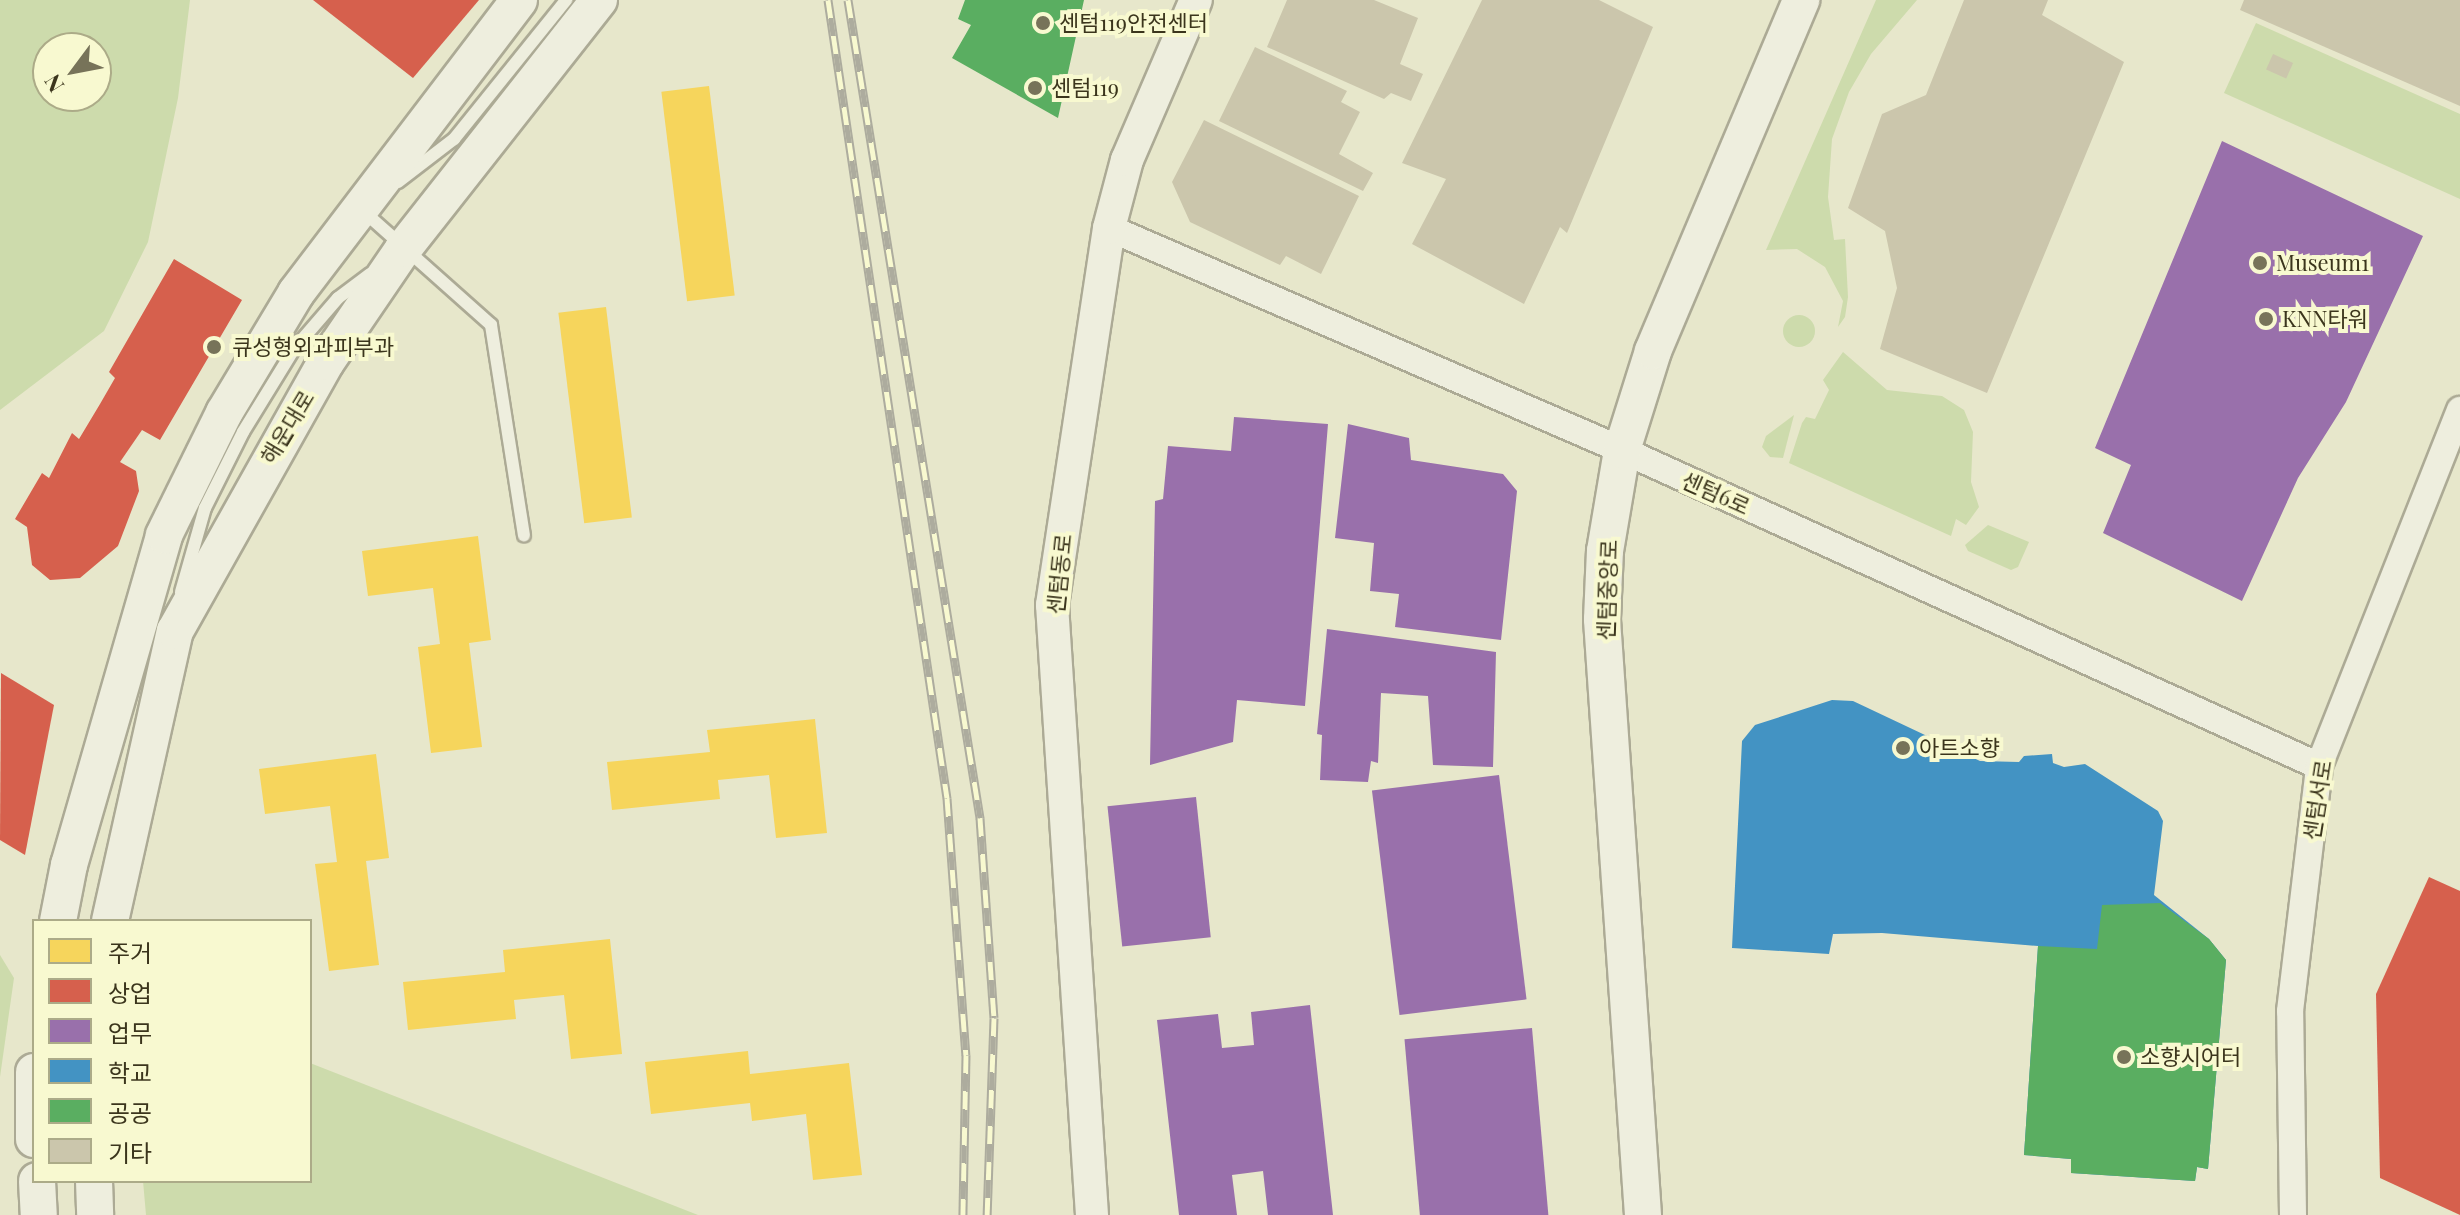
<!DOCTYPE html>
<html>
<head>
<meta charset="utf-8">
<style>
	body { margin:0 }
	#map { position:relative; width:2460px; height:1215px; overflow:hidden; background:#e7e7cb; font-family:"Playfair Display","Noto Sans KR",serif }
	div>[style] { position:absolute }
	.green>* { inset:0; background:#cddbac }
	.round { border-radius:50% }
	.homes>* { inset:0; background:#f6d55c; transform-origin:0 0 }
	.shops>* { inset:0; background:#d6604d }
	.offices>* { inset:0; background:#9970ab; transform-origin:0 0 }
	.schools>* { inset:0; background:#4393c3 }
	.public>* { inset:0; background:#5aae61 }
	.building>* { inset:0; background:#cbc6ac; transform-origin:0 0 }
	.roads { filter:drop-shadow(2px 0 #acaa95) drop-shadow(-2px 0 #acaa95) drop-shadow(0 2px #acaa95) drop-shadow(0 -2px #acaa95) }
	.service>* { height:12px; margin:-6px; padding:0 6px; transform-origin:6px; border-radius:6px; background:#eeeede }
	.minor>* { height:26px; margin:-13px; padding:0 13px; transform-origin:13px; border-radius:13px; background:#eeeede }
	.tertiary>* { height:32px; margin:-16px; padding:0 16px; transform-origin:16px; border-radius:16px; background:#eeeede }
	.secondary>* { height:36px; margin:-18px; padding:0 18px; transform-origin:18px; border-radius:18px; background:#eeeede }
	.rail>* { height:9px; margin-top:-4.5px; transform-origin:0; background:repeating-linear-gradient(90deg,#f8f9d0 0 18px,#adac9e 0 36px); box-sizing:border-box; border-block:2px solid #adac9e }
	.dots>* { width:22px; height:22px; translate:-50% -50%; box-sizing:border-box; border:4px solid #f8f9d0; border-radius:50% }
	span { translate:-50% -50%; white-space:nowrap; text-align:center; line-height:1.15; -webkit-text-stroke:8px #f8f9d0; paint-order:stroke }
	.poi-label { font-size:22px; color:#3b351c }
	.left { translate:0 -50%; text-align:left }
	.street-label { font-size:22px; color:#3b351c }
	.legend { position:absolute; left:32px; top:919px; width:280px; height:264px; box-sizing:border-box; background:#f8f9d0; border:2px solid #acab88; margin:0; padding:10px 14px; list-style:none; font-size:24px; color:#3b351c }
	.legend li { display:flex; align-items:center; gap:16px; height:40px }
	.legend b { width:40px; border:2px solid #acab88 }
	.north { position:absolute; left:32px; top:32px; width:80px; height:80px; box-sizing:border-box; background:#f8f9d0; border:2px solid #acab88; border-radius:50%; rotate:238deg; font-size:22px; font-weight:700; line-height:32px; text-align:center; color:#3b351c }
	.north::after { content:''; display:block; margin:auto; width:28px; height:36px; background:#777359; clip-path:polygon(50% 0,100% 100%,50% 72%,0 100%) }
</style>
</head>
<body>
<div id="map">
	<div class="green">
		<i style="clip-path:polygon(evenodd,0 0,190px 0,178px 98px,148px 242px,104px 331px,0 410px,0 0,48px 48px,96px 48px,96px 96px,48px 96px,48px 48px)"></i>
		<i style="clip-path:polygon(1876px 0,1917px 0,1871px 54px,1849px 92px,1832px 139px,1828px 197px,1834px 240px,1845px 239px,1848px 297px,1845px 317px,1838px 327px,1843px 301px,1825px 267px,1797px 249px,1766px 250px)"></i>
		<i style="clip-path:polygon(2256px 23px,2460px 114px,2460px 199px,2224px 93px)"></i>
		<i class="round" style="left:1783px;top:315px;width:32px;height:32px"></i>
		<i style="clip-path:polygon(1843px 352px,1887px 390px,1942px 396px,1964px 410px,1973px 432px,1971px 482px,1979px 507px,1966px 525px,1956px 519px,1951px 536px,1789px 463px,1802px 423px,1806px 417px,1815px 419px,1829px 390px,1823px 380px)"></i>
		<i style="clip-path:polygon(1794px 415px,1783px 458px,1770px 457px,1762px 447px,1766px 436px)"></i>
		<i style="clip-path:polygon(1988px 525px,2029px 542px,2018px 567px,2011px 570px,1968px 551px,1965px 545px)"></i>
		<i style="clip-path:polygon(0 955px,14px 978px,0 1077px)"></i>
		<i style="clip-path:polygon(310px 1063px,698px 1215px,146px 1215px,143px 1181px,310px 1181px)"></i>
	</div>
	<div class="homes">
		<i style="left:709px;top:86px;width:211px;height:48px;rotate:83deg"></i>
		<i style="left:606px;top:307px;width:212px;height:48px;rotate:83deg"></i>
		<i style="clip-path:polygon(478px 536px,491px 640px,469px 643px,482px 747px,431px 753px,418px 647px,440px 644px,433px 588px,368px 596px,362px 551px)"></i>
		<i style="clip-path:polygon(815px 719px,827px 833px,776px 838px,769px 775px,718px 780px,720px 799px,612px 810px,607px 762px,710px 752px,707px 730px)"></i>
		<i style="clip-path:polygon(376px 754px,389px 858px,366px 861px,379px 965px,329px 971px,315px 864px,337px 862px,330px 806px,265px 814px,259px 769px)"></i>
		<i style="clip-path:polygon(610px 939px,622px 1054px,571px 1059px,564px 995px,514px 1000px,516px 1019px,408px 1030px,403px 982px,505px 972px,503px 950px)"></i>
		<i style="clip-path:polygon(748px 1051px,750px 1074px,849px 1063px,862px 1175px,813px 1180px,806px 1114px,752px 1121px,750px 1103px,651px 1114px,645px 1062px)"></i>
	</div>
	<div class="shops">
		<i style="clip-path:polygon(313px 0,479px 0,413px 78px)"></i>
		<i style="clip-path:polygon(174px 259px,242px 300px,160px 440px,142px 430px,120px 462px,136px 471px,139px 491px,118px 546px,80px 578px,50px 580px,32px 565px,27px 527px,15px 519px,42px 473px,49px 478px,72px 433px,79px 439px,100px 404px,115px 378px,109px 372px)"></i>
		<i style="clip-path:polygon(1px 673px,54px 705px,25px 855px,0 840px)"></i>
		<i style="clip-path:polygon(2429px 877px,2460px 891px,2460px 1215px,2380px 1178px,2376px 994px)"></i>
	</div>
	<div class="offices">
		<i style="clip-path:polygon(2222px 141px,2423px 236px,2346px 402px,2298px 478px,2242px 601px,2103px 533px,2131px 465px,2095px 448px)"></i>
		<i style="clip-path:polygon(1234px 417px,1328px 424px,1305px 706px,1237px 700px,1233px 742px,1150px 765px,1155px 501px,1163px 499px,1168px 446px,1231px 451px)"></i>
		<i style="clip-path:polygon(1348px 424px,1409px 438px,1411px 460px,1503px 474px,1517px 491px,1501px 640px,1395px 627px,1399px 594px,1370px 591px,1374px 543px,1335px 538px)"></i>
		<i style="clip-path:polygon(1327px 629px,1496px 652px,1493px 767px,1433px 765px,1428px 696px,1381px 693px,1378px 763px,1371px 761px,1368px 782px,1320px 780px,1322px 735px,1317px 734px)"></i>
		<i style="left:1499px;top:775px;width:226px;height:128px;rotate:83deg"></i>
		<i style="left:1196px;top:797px;width:141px;height:89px;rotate:84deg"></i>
		<i style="clip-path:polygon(1310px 1005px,1333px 1215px,1268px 1215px,1263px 1171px,1232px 1175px,1237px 1215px,1179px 1215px,1157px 1020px,1218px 1014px,1222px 1048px,1254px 1045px,1251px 1012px)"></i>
		<i style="left:1532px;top:1028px;width:188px;height:128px;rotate:85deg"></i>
	</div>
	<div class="schools">
		<i style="clip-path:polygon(1832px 700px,1853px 701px,1980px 761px,2019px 762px,2024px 756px,2052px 754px,2053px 763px,2064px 767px,2085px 764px,2158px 811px,2163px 821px,2154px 895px,2209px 939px,2226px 960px,2208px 1169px,2197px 1167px,2195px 1181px,2071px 1173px,2071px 1159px,2024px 1155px,2038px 946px,1882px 933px,1833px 934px,1829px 954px,1732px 948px,1742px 741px,1755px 725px)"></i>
	</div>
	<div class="public">
		<i style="clip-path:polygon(965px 0,1084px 0,1058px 118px,952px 58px,971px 25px,958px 19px)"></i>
		<i style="clip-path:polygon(2160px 903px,2209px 939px,2226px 960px,2208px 1169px,2197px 1167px,2195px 1181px,2071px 1173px,2071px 1159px,2024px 1155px,2038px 946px,2097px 949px,2102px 905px)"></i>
	</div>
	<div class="building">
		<i style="clip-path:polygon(1287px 0,1374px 0,1418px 18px,1400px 64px,1423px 74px,1411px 101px,1391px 93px,1384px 99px,1267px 47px)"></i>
		<i style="clip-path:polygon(1482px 0,1599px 0,1653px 27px,1567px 233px,1560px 227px,1524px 304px,1412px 244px,1446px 179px,1402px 163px)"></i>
		<i style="clip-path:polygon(1964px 0,2048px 0,2042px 15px,2124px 62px,1987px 393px,1880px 349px,1897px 288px,1885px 231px,1848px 208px,1882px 114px,1926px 95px)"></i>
		<i style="clip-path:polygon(2244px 0,2460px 0,2460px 106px,2240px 10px)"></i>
		<i style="clip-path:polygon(1255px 47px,1347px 91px,1341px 102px,1360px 112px,1339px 154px,1373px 173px,1363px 191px,1219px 121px)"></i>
		<i style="left:2273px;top:54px;width:22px;height:17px;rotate:24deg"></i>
		<i style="clip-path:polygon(1204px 120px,1359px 196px,1321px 274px,1286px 256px,1280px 265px,1190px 222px,1172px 182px)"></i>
	</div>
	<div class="roads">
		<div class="service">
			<i style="left:398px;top:182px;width:71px;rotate:-37.5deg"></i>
			<i style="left:454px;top:139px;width:179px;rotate:-51.1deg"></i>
			<i style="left:362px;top:210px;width:173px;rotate:41.7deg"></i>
			<i style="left:491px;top:325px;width:213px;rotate:81.1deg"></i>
			<i style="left:181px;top:592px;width:87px;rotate:-74.1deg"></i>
			<i style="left:205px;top:508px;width:85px;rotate:-63.4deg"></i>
			<i style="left:243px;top:432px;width:97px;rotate:-58.4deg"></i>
			<i style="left:294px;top:349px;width:67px;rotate:-49.2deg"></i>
			<i style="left:338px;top:298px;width:40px;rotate:-37deg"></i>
		</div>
		<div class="minor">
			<i style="left:1109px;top:228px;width:559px;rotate:23.4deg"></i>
			<i style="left:1622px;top:450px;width:765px;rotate:24.39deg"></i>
			<i style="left:2293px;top:1215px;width:204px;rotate:-90.8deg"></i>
			<i style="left:2290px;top:1011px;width:247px;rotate:-83.2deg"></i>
			<i style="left:2319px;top:766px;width:383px;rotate:-68.4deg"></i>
		</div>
		<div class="tertiary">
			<i style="left:1092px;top:1215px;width:611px;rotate:-93.75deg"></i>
			<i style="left:1052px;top:605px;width:381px;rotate:-81.4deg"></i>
			<i style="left:1109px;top:228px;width:70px;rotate:-75.2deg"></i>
			<i style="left:1127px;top:160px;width:174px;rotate:-66.7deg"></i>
		</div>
		<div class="secondary">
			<i style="left:58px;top:921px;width:57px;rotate:-78.9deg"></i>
			<i style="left:69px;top:865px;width:343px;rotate:-73.9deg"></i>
			<i style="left:164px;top:535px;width:136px;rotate:-63.8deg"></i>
			<i style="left:224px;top:413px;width:140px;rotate:-59deg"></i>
			<i style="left:296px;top:293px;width:368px;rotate:-52.7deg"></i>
			<i style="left:110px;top:921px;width:297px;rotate:-77.4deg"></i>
			<i style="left:175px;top:631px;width:308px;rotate:-60.7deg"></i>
			<i style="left:326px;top:362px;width:137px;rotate:-55.7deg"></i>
			<i style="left:403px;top:249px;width:317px;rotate:-51.8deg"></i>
			<i style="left:34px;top:1072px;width:67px;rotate:90deg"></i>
			<i style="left:37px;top:1181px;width:34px;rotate:87deg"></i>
			<i style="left:94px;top:1181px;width:34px;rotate:88deg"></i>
			<i style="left:1643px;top:1215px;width:597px;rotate:-93.94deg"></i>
			<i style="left:1602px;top:619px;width:68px;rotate:-87.5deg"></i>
			<i style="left:1605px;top:551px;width:102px;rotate:-80.4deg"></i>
			<i style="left:1622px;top:450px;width:104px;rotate:-72.6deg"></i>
			<i style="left:1653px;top:351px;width:381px;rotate:-67.1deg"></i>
		</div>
	</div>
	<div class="rail">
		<i style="left:828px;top:0;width:807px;rotate:81.52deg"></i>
		<i style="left:947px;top:798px;width:258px;rotate:85.8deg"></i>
		<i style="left:966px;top:1055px;width:160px;rotate:91.1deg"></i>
		<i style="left:848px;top:0;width:829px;rotate:80.83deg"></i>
		<i style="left:980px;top:818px;width:200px;rotate:86deg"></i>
		<i style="left:994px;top:1018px;width:197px;rotate:92deg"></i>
	</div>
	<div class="dots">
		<i style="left:1043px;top:23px;background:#777359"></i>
		<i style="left:1035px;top:88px;background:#777359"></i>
		<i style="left:2260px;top:263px;background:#777359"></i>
		<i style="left:2266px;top:319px;background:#777359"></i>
		<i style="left:214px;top:347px;background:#777359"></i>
		<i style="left:1903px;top:748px;background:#777359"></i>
		<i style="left:2124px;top:1057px;background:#777359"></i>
	</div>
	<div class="poi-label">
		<span class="left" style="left:1059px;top:23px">센텀119안전센터</span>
		<span class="left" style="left:1051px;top:88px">센텀119</span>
		<span class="left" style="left:2276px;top:263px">Museum1</span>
		<span class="left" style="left:2282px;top:319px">KNN타워</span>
		<span class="left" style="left:232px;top:347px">큐성형외과피부과</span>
		<span class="left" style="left:1919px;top:748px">아트소향</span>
		<span class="left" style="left:2140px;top:1057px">소향시어터</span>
	</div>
	<div class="street-label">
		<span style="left:287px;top:427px;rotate:-59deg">해운대로</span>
		<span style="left:1716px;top:493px;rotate:24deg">센텀6로</span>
		<span style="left:1059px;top:574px;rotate:-84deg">센텀동로</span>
		<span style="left:1607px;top:590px;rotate:-88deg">센텀중앙로</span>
		<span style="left:2317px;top:800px;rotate:-81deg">센텀서로</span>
	</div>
	<ul class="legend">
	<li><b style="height:22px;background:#f6d55c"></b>주거</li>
	<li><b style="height:22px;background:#d6604d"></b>상업</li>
	<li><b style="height:22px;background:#9970ab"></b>업무</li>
	<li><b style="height:22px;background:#4393c3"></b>학교</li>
	<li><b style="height:22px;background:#5aae61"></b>공공</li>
	<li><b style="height:22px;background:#cbc6ac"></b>기타</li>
	</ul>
	<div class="north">N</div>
</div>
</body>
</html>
